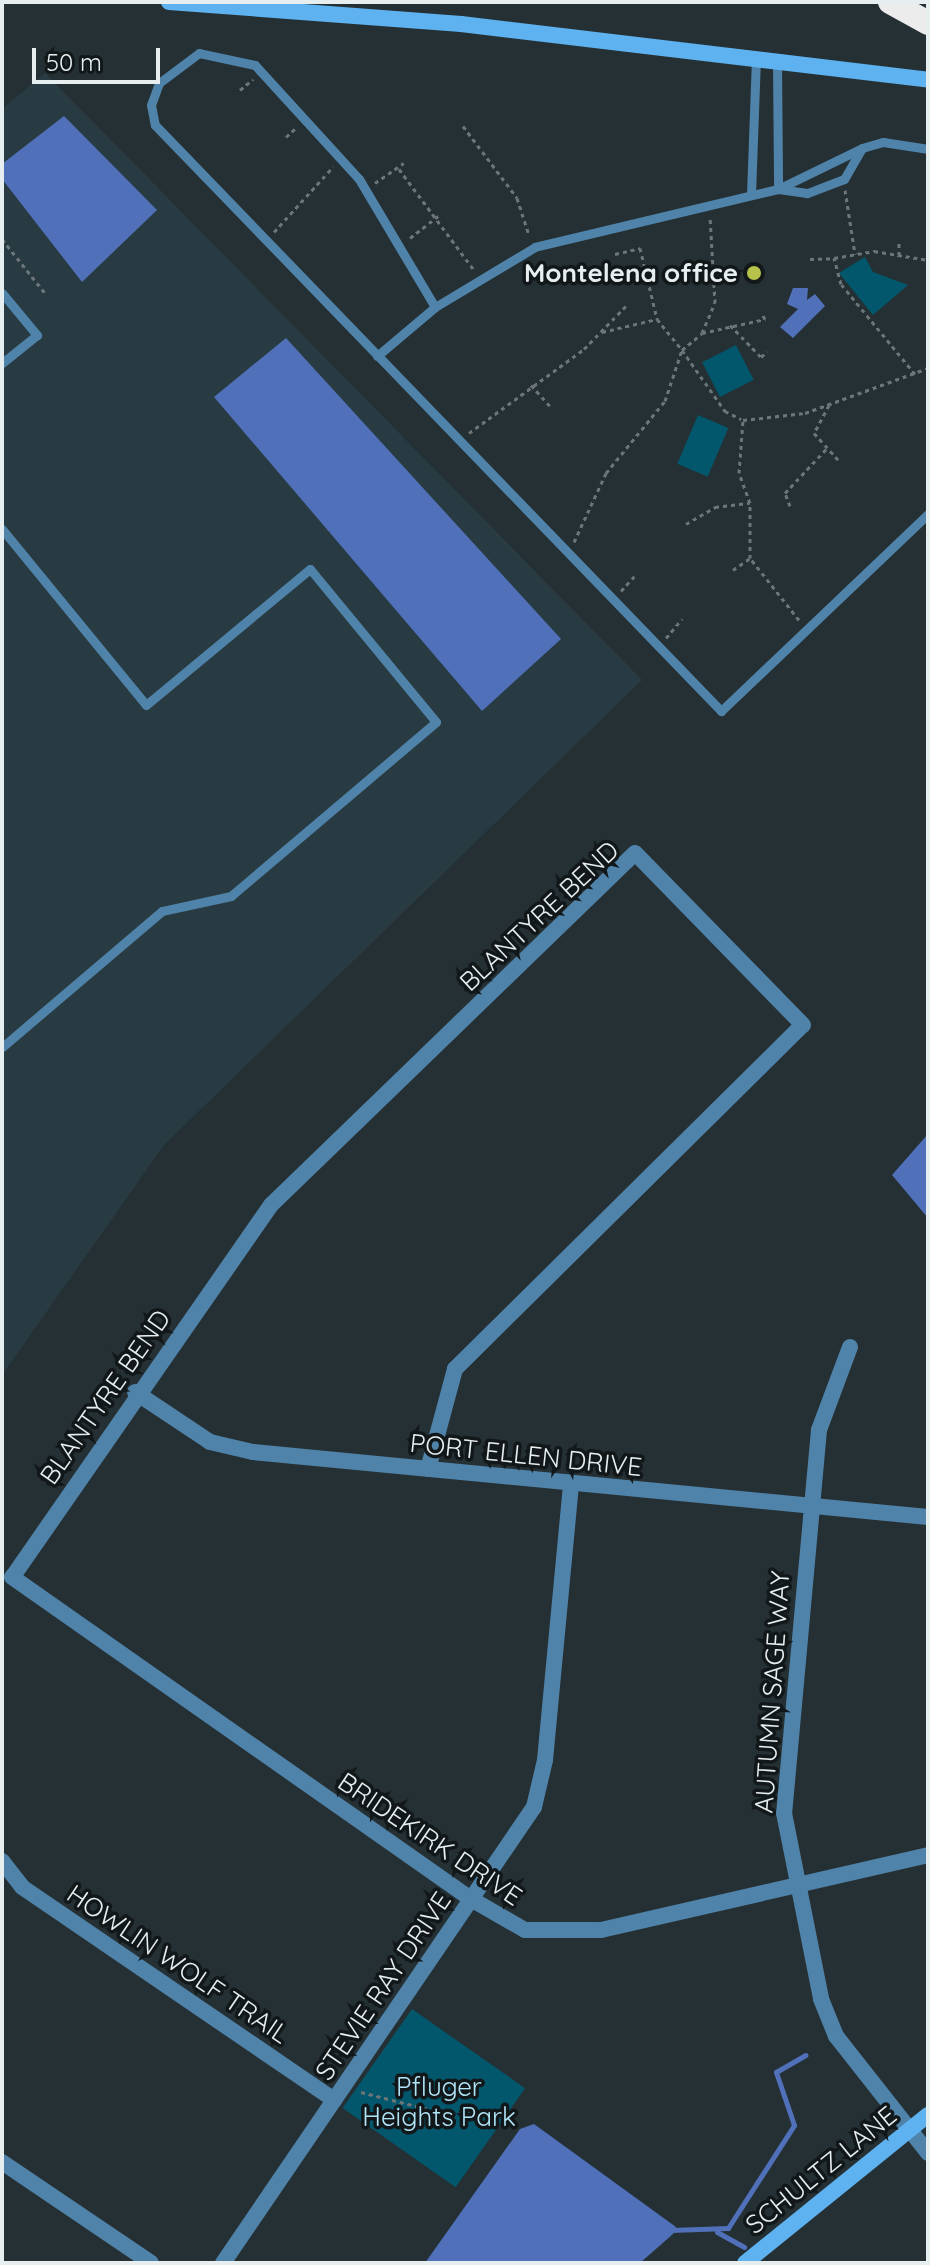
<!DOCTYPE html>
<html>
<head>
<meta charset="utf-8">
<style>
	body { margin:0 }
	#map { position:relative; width:930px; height:2265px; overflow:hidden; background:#253034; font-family:Quicksand,sans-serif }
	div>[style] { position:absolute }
	.built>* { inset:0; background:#293b42 }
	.green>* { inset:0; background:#03576c; transform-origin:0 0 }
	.water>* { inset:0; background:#5071ba }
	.stream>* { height:5px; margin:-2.5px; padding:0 2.5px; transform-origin:2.5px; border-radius:2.5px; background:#5071ba }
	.path>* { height:3px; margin-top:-1.5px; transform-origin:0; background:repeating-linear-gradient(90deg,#6c7679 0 4px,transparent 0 8px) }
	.lane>* { height:9px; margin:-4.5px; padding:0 4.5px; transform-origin:4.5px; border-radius:4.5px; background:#5083a9 }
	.street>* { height:16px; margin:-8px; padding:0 8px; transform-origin:8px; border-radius:8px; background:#5083a9 }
	.secondary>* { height:16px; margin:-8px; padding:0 8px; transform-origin:8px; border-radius:8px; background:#5eb2f0 }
	.highway>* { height:24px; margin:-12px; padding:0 12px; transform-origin:12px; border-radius:12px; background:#ececec }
	.dots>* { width:22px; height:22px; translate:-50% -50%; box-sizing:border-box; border:4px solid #121719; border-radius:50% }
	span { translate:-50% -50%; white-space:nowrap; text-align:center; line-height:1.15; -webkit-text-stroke:7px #121719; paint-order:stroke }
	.poi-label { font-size:26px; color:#e7eef0; font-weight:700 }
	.right { translate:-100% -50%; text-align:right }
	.street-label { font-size:26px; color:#e7eef0 }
	.park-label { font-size:26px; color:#b0e4f7 }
	.frame { position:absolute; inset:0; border:4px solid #e7eef0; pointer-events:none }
	.scale { position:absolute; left:32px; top:48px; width:128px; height:36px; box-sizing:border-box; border:4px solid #e7eef0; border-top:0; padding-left:10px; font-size:24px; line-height:28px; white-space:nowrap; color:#e7eef0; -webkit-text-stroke:6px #121719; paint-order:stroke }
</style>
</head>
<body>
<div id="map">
	<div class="built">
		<i style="clip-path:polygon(45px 73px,642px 680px,164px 1145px,2px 1375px,2px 109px)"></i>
	</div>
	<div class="green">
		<i style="clip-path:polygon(865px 257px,873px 272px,908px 285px,873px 315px,839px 273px)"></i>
		<i style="left:736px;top:345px;width:39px;height:38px;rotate:63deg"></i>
		<i style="left:698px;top:415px;width:33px;height:53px;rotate:23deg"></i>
		<i style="left:412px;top:2009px;width:138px;height:121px;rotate:35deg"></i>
	</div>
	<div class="water">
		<i style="clip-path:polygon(64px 116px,157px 210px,82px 282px,2px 179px,2px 164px)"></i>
		<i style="clip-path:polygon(793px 288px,808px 288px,807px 300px,815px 294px,825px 306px,793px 338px,780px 327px,798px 309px,787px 304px)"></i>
		<i style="clip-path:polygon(286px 338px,561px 639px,482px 711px,214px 397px)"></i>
		<i style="clip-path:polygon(928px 1134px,928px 1218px,892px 1175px)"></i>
		<i style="clip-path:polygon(534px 2124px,676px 2227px,673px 2234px,640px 2263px,425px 2263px,520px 2129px)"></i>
	</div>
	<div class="stream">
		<i style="left:671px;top:2230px;width:57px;rotate:-2deg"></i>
		<i style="left:728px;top:2228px;width:122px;rotate:-57.3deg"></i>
		<i style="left:794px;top:2125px;width:56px;rotate:-108.8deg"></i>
		<i style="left:776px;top:2072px;width:34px;rotate:-30deg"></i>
		<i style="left:717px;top:2232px;width:31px;rotate:29deg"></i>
	</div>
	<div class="path">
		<i style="left:240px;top:90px;width:17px;rotate:-40deg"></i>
		<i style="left:463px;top:126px;width:90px;rotate:53.1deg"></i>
		<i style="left:517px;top:198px;width:39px;rotate:72deg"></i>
		<i style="left:286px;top:137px;width:12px;rotate:-42deg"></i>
		<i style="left:399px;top:169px;width:126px;rotate:53.4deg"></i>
		<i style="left:375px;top:183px;width:35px;rotate:-35deg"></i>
		<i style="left:845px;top:190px;width:65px;rotate:81.1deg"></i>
		<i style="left:274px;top:232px;width:88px;rotate:-47.8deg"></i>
		<i style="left:410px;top:238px;width:36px;rotate:-38deg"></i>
		<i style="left:2px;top:239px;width:69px;rotate:51.5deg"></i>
		<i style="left:615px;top:254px;width:26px;rotate:-13deg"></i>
		<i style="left:640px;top:248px;width:73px;rotate:76.5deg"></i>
		<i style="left:657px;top:319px;width:40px;rotate:51deg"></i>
		<i style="left:682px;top:350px;width:26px;rotate:-40deg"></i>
		<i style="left:702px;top:333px;width:33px;rotate:-67deg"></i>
		<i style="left:715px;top:303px;width:86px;rotate:-93.3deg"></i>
		<i style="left:899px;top:255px;width:14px;rotate:-90deg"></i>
		<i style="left:810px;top:259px;width:24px;rotate:-2deg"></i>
		<i style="left:730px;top:325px;width:45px;rotate:45.9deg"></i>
		<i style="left:761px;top:357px;width:8px;rotate:-40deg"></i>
		<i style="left:602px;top:332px;width:57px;rotate:-13.3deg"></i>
		<i style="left:702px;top:333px;width:65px;rotate:-12.5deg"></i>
		<i style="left:765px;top:319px;width:6px;rotate:-121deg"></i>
		<i style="left:915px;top:374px;width:117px;rotate:-129.4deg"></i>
		<i style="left:841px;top:284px;width:27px;rotate:-105deg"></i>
		<i style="left:834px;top:258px;width:41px;rotate:-9.9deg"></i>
		<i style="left:874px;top:251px;width:55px;rotate:9.5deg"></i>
		<i style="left:531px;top:385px;width:28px;rotate:48deg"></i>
		<i style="left:829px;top:405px;width:32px;rotate:118deg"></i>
		<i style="left:814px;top:433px;width:36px;rotate:48deg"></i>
		<i style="left:469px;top:433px;width:142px;rotate:-36.1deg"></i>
		<i style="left:584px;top:349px;width:60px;rotate:-45.7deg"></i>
		<i style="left:790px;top:506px;width:14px;rotate:-111deg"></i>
		<i style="left:785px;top:493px;width:63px;rotate:-46.9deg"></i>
		<i style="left:686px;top:524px;width:34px;rotate:-30deg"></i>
		<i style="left:715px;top:507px;width:35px;rotate:-7deg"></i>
		<i style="left:574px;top:542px;width:76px;rotate:-65.1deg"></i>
		<i style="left:606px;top:473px;width:93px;rotate:-50.7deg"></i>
		<i style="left:665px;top:401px;width:54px;rotate:-71.6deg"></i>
		<i style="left:682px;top:350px;width:75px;rotate:54.8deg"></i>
		<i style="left:725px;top:411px;width:18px;rotate:27deg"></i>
		<i style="left:733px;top:570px;width:21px;rotate:-35deg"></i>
		<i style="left:621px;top:591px;width:24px;rotate:-48deg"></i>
		<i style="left:799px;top:620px;width:79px;rotate:-128.3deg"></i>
		<i style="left:750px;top:558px;width:55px;rotate:-90deg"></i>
		<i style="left:750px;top:503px;width:32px;rotate:-110deg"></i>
		<i style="left:739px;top:473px;width:53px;rotate:-85.7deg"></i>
		<i style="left:743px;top:420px;width:62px;rotate:-6.4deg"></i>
		<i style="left:805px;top:413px;width:131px;rotate:-20.1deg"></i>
		<i style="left:666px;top:638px;width:25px;rotate:-50deg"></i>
		<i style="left:361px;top:2092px;width:97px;rotate:14.3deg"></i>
	</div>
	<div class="lane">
		<i style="left:777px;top:62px;width:127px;rotate:89.5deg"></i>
		<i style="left:778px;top:189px;width:250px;rotate:166.6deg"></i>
		<i style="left:535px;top:247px;width:117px;rotate:149deg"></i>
		<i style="left:435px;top:307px;width:149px;rotate:-120.7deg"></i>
		<i style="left:359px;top:179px;width:154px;rotate:-132.4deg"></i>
		<i style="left:255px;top:65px;width:57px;rotate:-167.9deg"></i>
		<i style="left:199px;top:53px;width:50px;rotate:143.1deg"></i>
		<i style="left:159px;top:83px;width:23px;rotate:110deg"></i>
		<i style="left:151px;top:105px;width:20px;rotate:79deg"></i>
		<i style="left:155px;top:125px;width:815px;rotate:45.99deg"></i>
		<i style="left:721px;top:711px;width:286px;rotate:-43.6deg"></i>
		<i style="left:862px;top:148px;width:36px;rotate:120deg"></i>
		<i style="left:844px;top:179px;width:40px;rotate:159deg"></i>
		<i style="left:807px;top:193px;width:29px;rotate:-172deg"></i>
		<i style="left:778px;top:189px;width:93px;rotate:-26deg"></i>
		<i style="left:862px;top:148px;width:22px;rotate:-16deg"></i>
		<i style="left:883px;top:142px;width:46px;rotate:8.8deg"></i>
		<i style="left:751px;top:194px;width:135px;rotate:-87.9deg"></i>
		<i style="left:2px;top:293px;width:55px;rotate:50.2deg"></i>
		<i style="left:37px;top:335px;width:45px;rotate:141.3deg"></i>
		<i style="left:377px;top:356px;width:76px;rotate:-40.2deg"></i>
		<i style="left:2px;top:529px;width:227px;rotate:50.7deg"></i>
		<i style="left:146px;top:705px;width:213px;rotate:-39.7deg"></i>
		<i style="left:310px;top:569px;width:198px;rotate:50.5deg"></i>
		<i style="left:436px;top:722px;width:269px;rotate:139.7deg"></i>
		<i style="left:231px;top:896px;width:71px;rotate:167.7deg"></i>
		<i style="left:162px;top:911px;width:210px;rotate:139.6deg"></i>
	</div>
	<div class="street">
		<i style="left:850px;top:1347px;width:89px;rotate:110.5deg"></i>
		<i style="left:819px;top:1430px;width:385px;rotate:95.2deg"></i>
		<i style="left:784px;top:1813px;width:190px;rotate:78.7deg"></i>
		<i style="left:821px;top:1999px;width:40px;rotate:68deg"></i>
		<i style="left:836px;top:2036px;width:149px;rotate:51.8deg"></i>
		<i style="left:135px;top:1392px;width:90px;rotate:33.7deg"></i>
		<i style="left:210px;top:1442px;width:44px;rotate:13.1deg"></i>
		<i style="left:253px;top:1452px;width:678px;rotate:5.5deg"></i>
		<i style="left:428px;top:1469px;width:104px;rotate:-74.9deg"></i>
		<i style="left:455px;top:1369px;width:489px;rotate:-44.7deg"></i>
		<i style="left:803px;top:1025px;width:240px;rotate:-134.3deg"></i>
		<i style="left:635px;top:853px;width:506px;rotate:135.96deg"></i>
		<i style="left:271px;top:1205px;width:453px;rotate:124.8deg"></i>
		<i style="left:12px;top:1577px;width:561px;rotate:35.05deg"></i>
		<i style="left:471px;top:1899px;width:62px;rotate:29.9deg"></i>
		<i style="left:525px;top:1930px;width:76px"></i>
		<i style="left:601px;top:1930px;width:335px;rotate:-12.9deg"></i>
		<i style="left:2px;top:1861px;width:33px;rotate:52deg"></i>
		<i style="left:22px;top:1887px;width:378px;rotate:34.3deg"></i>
		<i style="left:2px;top:2162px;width:180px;rotate:34.1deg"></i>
		<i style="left:223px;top:2263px;width:552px;rotate:-55.71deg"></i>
		<i style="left:534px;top:1807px;width:48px;rotate:-76.8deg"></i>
		<i style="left:545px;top:1760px;width:278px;rotate:-84.6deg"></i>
	</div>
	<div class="secondary">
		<i style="left:169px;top:2px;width:293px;rotate:4.3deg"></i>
		<i style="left:461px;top:24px;width:470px;rotate:6.8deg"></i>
		<i style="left:745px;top:2263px;width:235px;rotate:-39deg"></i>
	</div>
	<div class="highway">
		<i style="left:890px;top:2px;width:43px;rotate:28.9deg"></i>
	</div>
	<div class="dots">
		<i style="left:754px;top:273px;background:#b6c249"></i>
	</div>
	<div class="poi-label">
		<span class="right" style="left:738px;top:273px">Montelena office</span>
	</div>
	<div class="street-label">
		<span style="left:539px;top:916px;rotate:-43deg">BLANTYRE BEND</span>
		<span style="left:105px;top:1397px;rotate:-55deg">BLANTYRE BEND</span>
		<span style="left:526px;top:1455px;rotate:6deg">PORT ELLEN DRIVE</span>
		<span style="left:772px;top:1692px;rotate:-86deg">AUTUMN SAGE WAY</span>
		<span style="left:430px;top:1839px;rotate:34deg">BRIDEKIRK DRIVE</span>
		<span style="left:178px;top:1964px;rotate:34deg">HOWLIN WOLF TRAIL</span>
		<span style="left:383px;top:1986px;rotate:-56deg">STEVIE RAY DRIVE</span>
		<span style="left:821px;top:2170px;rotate:-39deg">SCHULTZ LANE</span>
	</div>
	<div class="park-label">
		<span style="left:439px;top:2102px">Pfluger<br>Heights Park</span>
	</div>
	<div class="frame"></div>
	<div class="scale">50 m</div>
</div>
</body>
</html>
